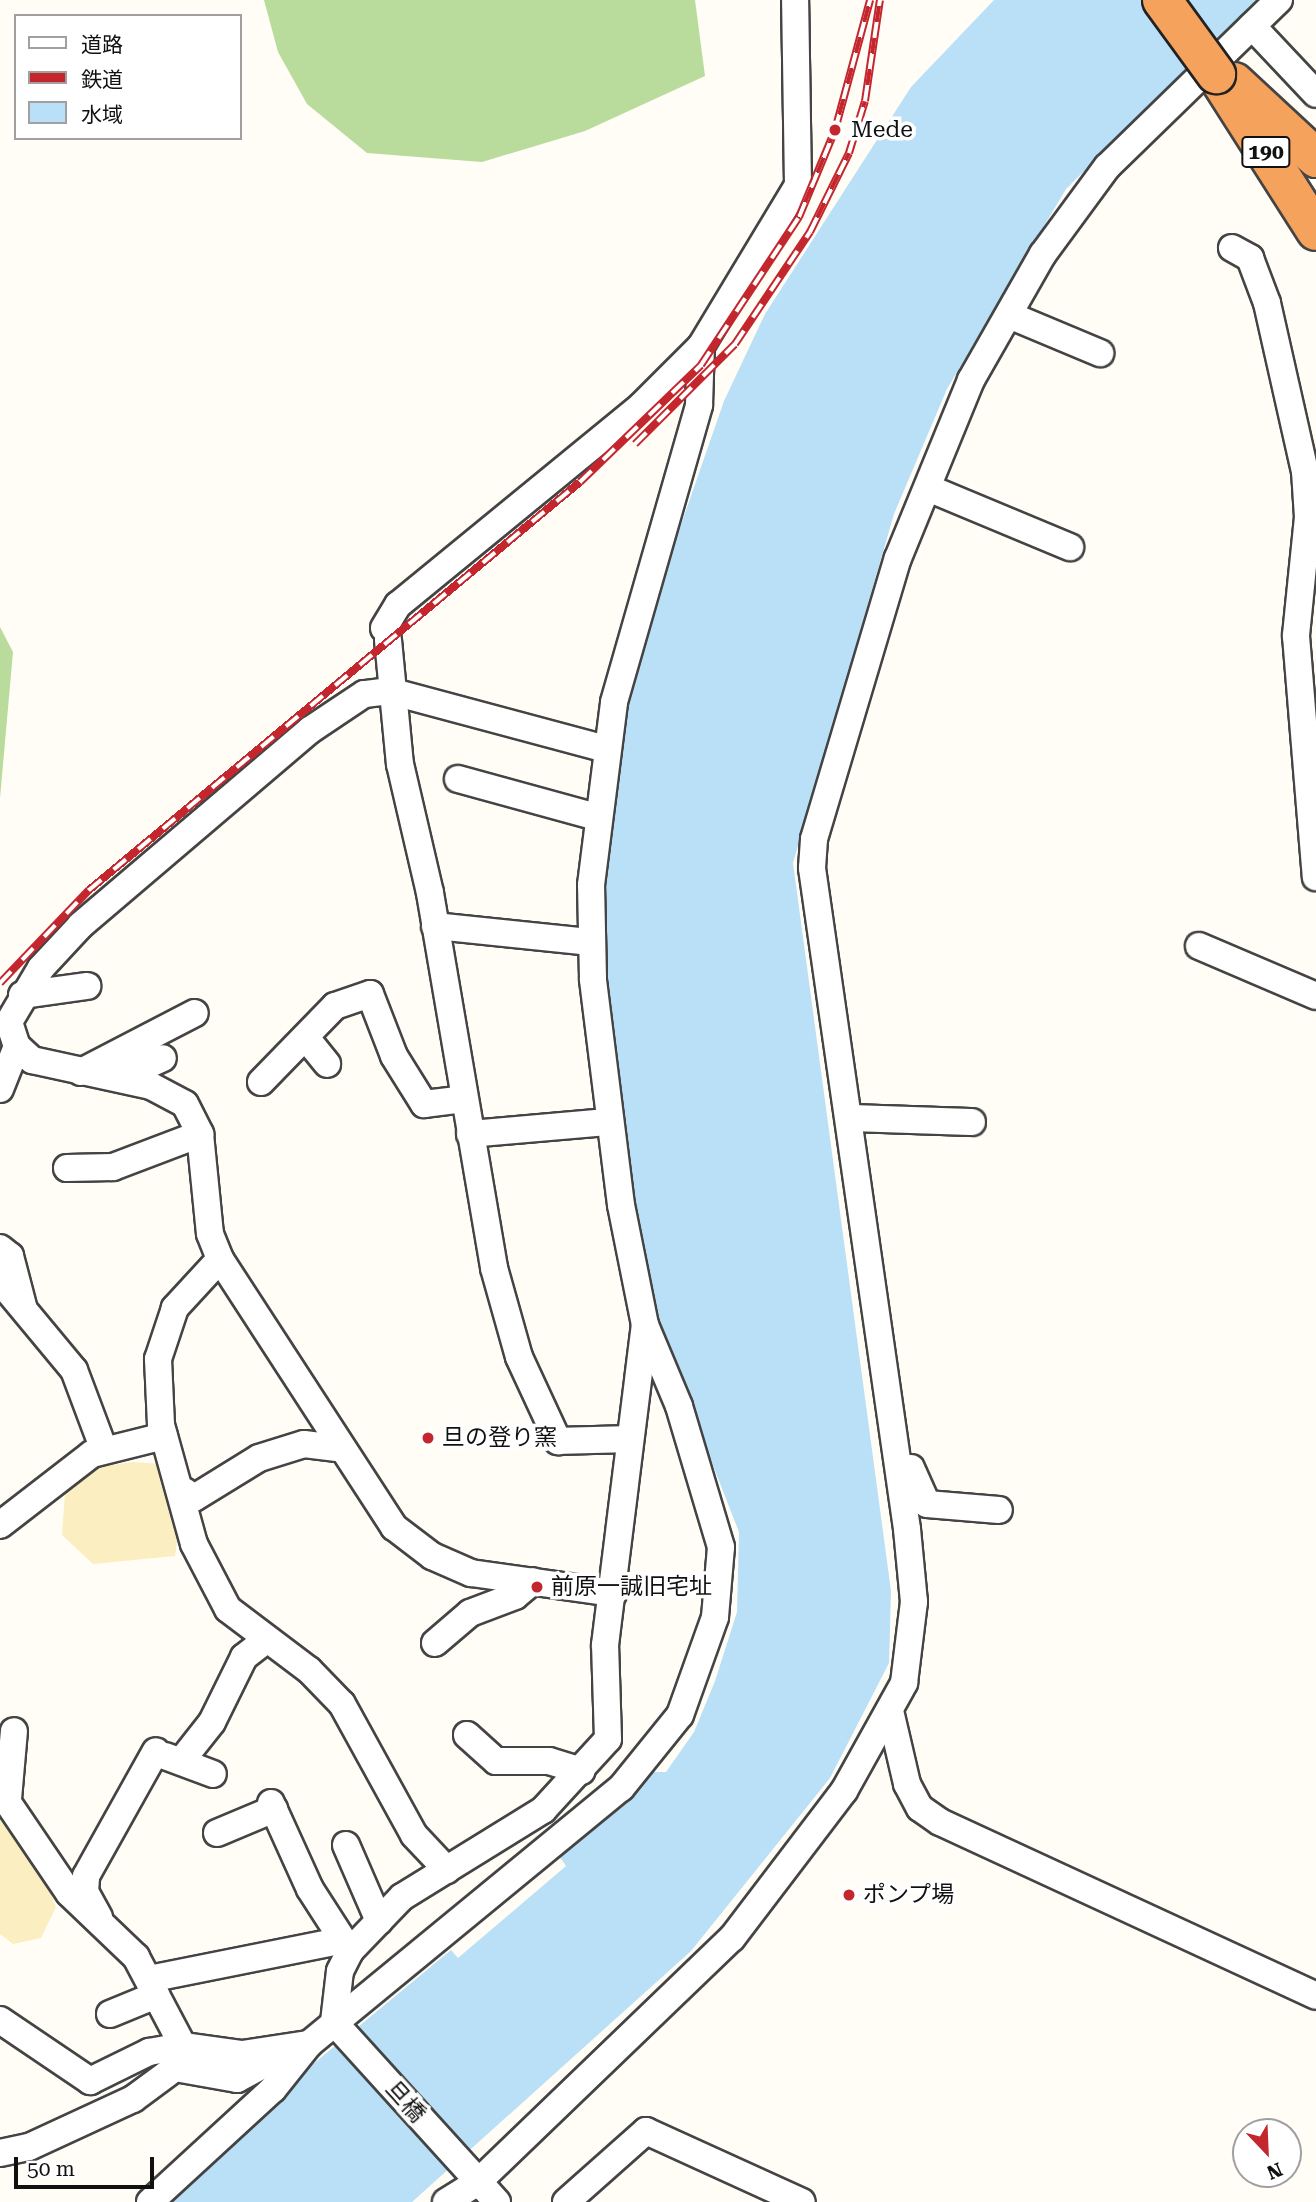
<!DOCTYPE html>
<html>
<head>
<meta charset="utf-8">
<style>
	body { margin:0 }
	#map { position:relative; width:1316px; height:2202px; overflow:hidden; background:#fffdf5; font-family:"Roboto Serif","Noto Sans JP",serif }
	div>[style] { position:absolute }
	.forest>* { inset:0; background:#b9dc9c }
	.sand>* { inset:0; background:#fbeec1 }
	.water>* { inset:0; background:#b9e0f7 }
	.roads { filter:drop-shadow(2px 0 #444) drop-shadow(-2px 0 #444) drop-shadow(0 2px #444) drop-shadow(0 -2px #444) }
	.minor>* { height:26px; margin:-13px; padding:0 13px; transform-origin:13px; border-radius:13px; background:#fff }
	.highway>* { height:38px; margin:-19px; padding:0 19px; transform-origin:19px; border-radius:19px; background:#f5a25d }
	.rail>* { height:8px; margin-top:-4px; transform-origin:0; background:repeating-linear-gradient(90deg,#fff 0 16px,#c4262e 0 32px); box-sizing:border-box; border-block:2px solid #c4262e }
	.bridges { filter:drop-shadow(2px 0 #222) drop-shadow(-2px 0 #222) drop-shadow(0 2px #222) drop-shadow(0 -2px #222) }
	.highway-bridge>* { height:38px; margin:-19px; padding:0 19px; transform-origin:19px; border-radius:19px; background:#f5a25d }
	.dots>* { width:19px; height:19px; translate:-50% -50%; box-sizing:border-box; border:4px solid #fff; border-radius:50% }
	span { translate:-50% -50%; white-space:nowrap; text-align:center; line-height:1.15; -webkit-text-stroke:7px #fff; paint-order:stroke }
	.shield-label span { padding:2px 5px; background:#fff; border:2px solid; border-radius:5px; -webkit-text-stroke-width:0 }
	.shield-label { font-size:21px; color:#111; font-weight:700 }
	.poi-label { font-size:23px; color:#111 }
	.left { translate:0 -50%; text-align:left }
	.street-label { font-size:23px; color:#111 }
	.legend { position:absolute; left:14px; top:14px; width:228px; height:126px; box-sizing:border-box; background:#fff; border:2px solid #a0a0a0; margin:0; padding:9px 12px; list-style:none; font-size:21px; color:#111 }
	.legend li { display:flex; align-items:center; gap:14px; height:35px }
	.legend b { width:35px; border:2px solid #a0a0a0 }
	.north { position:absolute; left:1232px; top:2118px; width:70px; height:70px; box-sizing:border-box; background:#fff; border:2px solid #a0a0a0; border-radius:50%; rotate:157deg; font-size:19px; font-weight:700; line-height:28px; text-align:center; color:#111 }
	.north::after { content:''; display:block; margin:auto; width:24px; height:32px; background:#c4262e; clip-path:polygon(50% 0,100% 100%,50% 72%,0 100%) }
	.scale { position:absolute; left:14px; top:2157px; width:140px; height:32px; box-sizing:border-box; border:4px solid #111; border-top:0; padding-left:9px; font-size:21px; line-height:24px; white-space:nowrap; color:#111; -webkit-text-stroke:5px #fff; paint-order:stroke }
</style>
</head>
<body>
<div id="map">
	<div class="forest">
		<i style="clip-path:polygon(264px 0,695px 0,705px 76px,585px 131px,482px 162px,367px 153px,307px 104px,278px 52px)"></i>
		<i style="clip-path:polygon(0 627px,13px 652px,0 798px)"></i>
	</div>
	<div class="sand">
		<i style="clip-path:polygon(132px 1462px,162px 1464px,180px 1519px,175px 1556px,93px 1564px,62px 1535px,65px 1493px,95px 1468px)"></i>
		<i style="clip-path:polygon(0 1805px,33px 1850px,56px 1907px,41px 1938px,13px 1944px,0 1934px)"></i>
	</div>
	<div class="water">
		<i style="clip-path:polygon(994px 0,1256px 0,1066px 189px,947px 389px,894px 514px,793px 863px,891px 1591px,889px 1663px,830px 1778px,691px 1951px,412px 2202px,172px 2202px,243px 2122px,451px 1950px,458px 1958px,566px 1866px,559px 1856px,652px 1772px,666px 1772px,694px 1732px,715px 1681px,737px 1612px,739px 1532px,659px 1327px,627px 1163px,605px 968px,606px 849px,634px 660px,724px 401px,765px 314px,911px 87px)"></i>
	</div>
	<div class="roads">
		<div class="minor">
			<i style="left:1252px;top:26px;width:93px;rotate:46.7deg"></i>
			<i style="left:1232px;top:248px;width:21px;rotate:29deg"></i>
			<i style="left:1250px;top:258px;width:48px;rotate:69.3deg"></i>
			<i style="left:1267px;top:303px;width:172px;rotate:77.3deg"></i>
			<i style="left:1305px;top:471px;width:46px;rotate:86.3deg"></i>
			<i style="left:1308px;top:517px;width:120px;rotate:95.8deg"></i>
			<i style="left:1296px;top:636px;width:242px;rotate:85.3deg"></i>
			<i style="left:1009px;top:315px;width:99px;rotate:22.7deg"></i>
			<i style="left:928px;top:488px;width:154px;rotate:22.6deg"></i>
			<i style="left:384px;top:628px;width:27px;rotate:-59deg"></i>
			<i style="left:398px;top:605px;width:315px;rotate:-39.3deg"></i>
			<i style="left:642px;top:405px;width:83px;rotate:-45deg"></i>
			<i style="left:388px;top:640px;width:125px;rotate:84.5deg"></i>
			<i style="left:400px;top:764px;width:132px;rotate:76.9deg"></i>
			<i style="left:430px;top:893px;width:380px;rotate:80.3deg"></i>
			<i style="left:494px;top:1268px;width:92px;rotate:74.3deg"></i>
			<i style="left:519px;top:1357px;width:93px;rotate:65.1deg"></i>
			<i style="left:558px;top:1441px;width:71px;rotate:-1.6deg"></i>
			<i style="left:606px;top:749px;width:224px;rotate:-165deg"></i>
			<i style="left:390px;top:691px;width:26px;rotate:173deg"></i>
			<i style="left:364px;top:694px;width:65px;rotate:146.3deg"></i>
			<i style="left:310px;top:730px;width:301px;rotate:139.6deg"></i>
			<i style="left:81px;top:925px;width:59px;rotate:132.9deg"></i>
			<i style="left:41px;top:968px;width:63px;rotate:120.7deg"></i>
			<i style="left:9px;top:1022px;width:25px;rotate:72deg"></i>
			<i style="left:17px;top:1046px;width:21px;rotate:43deg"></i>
			<i style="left:32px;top:1060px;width:122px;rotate:12.3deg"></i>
			<i style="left:151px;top:1086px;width:38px;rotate:28deg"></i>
			<i style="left:185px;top:1104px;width:34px;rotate:63deg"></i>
			<i style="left:200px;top:1134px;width:100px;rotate:84.3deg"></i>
			<i style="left:210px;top:1234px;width:27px;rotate:68deg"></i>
			<i style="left:220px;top:1259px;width:320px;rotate:57deg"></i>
			<i style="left:394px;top:1527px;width:48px;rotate:37.3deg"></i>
			<i style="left:432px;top:1556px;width:43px;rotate:23.6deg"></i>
			<i style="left:471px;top:1573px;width:144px;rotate:8deg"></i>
			<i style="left:458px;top:779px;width:144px;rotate:15.3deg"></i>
			<i style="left:435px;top:926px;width:156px;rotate:5.9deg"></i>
			<i style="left:1199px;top:946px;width:127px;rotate:23.1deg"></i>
			<i style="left:22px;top:995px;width:66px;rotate:-7.9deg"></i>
			<i style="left:307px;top:1039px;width:32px;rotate:51deg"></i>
			<i style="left:81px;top:1072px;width:128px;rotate:-27.4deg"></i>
			<i style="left:119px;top:1078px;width:48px;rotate:-24.4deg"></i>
			<i style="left:261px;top:1082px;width:106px;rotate:-45.8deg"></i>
			<i style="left:335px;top:1006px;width:37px;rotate:-19deg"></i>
			<i style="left:370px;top:994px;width:66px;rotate:68.8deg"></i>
			<i style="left:394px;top:1056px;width:57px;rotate:58deg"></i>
			<i style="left:424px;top:1104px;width:40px;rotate:-7.1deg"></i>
			<i style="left:0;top:1089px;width:46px;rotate:-68.4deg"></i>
			<i style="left:850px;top:1118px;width:122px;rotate:1.9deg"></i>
			<i style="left:470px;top:1134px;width:139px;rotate:-5deg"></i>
			<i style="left:67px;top:1168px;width:46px;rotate:-1.2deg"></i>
			<i style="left:113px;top:1167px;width:93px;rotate:-20.8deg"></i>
			<i style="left:0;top:1248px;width:13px;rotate:39deg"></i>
			<i style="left:10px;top:1256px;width:52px;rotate:75.4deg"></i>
			<i style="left:220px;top:1259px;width:67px;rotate:132.6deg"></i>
			<i style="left:175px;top:1308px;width:54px;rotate:108.4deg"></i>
			<i style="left:158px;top:1359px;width:66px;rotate:87.4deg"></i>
			<i style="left:161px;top:1425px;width:123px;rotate:74.5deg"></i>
			<i style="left:194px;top:1544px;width:73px;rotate:62.4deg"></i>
			<i style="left:228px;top:1609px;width:101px;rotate:37deg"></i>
			<i style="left:309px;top:1670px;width:47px;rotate:45.9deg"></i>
			<i style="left:342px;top:1704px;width:149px;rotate:61.2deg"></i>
			<i style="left:414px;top:1835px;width:48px;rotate:46.7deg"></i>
			<i style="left:0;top:1281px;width:116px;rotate:50.3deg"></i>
			<i style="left:74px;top:1370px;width:85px;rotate:69.4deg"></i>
			<i style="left:911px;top:1468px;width:39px;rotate:66deg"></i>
			<i style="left:927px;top:1504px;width:72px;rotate:4.8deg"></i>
			<i style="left:184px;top:1491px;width:12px;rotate:35deg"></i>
			<i style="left:194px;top:1498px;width:76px;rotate:-31.6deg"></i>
			<i style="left:259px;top:1458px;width:47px;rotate:-17.3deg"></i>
			<i style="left:304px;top:1444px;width:33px;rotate:7deg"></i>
			<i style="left:0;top:1525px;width:116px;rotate:-37.7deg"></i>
			<i style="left:92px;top:1454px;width:74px;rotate:-14deg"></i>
			<i style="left:435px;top:1643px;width:46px;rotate:-40.6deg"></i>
			<i style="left:470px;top:1613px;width:48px;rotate:-20.7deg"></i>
			<i style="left:515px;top:1596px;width:23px;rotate:-40deg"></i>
			<i style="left:891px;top:1715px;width:71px;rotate:76.9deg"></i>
			<i style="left:907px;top:1784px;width:27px;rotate:62deg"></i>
			<i style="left:920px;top:1808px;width:24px;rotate:35deg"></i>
			<i style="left:940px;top:1822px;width:414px;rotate:24.8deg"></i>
			<i style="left:467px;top:1735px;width:39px;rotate:42deg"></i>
			<i style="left:496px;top:1761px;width:53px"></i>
			<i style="left:549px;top:1761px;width:34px;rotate:17deg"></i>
			<i style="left:165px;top:1756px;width:51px;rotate:20.6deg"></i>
			<i style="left:182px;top:1760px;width:48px;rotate:-51.7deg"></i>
			<i style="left:212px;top:1722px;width:72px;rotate:-63.8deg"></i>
			<i style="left:244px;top:1657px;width:29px;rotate:-38deg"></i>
			<i style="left:0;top:1791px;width:123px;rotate:55.9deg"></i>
			<i style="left:69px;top:1893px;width:93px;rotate:43.7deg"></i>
			<i style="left:136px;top:1957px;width:101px;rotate:62.2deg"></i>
			<i style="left:8px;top:1799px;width:68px;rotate:-85deg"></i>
			<i style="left:271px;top:1803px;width:94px;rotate:65.6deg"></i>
			<i style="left:310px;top:1889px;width:74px;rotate:57.2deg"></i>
			<i style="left:217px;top:1833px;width:62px;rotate:-22.8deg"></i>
			<i style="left:346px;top:1845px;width:83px;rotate:66.5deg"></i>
			<i style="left:99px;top:1917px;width:29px;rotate:-119deg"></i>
			<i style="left:85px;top:1892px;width:16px;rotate:-86deg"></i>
			<i style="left:86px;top:1876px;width:143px;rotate:-60.8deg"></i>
			<i style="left:149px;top:1979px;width:194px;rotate:-11.3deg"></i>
			<i style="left:110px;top:2014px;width:50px;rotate:-22.4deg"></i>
			<i style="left:0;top:2020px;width:109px;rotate:34.1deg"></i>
			<i style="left:90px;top:2081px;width:66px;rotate:-26.2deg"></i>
			<i style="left:149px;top:2052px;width:35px;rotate:-10deg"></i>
			<i style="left:183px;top:2046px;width:60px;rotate:7.7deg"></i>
			<i style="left:242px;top:2054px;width:68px;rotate:-8.5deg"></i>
			<i style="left:175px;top:2068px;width:63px;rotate:10.1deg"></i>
			<i style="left:237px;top:2079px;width:57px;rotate:-28.4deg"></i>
			<i style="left:0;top:2153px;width:30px;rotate:-12deg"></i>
			<i style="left:29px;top:2147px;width:115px;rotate:-24.8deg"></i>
			<i style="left:133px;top:2099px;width:52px;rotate:-36.4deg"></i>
			<i style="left:175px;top:2068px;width:20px;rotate:-101deg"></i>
			<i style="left:150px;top:2202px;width:167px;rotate:-42.6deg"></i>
			<i style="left:273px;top:2089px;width:58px;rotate:-51.3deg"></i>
			<i style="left:309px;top:2044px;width:404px;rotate:-39.4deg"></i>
			<i style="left:621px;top:1788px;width:94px;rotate:-51.1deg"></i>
			<i style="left:680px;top:1715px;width:104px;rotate:-70.3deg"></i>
			<i style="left:715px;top:1617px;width:70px;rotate:-85.1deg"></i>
			<i style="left:721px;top:1547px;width:147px;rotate:-106.6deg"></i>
			<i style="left:679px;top:1406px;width:88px;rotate:-112.8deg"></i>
			<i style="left:645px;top:1325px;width:122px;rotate:-101.3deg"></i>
			<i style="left:621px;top:1205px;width:228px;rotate:-97.1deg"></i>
			<i style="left:593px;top:979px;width:94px;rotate:-91.2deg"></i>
			<i style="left:591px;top:885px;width:184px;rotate:-82.8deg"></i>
			<i style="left:614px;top:702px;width:309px;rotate:-74deg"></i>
			<i style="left:699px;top:405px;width:59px;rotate:-88.1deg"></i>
			<i style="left:701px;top:346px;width:188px;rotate:-58.9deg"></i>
			<i style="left:798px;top:185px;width:185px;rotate:-90.9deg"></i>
			<i style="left:446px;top:2202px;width:36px;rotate:-32deg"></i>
			<i style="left:477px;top:2183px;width:354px;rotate:-43.9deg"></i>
			<i style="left:732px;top:1938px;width:185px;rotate:-52.7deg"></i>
			<i style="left:844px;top:1791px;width:124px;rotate:-60.9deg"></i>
			<i style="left:904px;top:1683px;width:82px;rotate:-83deg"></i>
			<i style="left:914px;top:1602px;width:73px;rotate:-95.5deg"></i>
			<i style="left:907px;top:1529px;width:668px;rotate:-98.18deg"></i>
			<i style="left:812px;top:868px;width:29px;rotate:-86deg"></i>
			<i style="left:814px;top:839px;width:293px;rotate:-73.4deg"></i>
			<i style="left:898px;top:558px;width:192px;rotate:-67.7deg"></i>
			<i style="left:971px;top:380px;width:145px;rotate:-60.3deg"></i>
			<i style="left:1043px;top:254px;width:108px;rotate:-53.7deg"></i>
			<i style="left:1107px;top:167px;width:240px;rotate:-44.2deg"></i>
			<i style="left:497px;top:2202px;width:243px;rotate:-132.2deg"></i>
			<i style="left:334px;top:2022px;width:51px;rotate:-83.3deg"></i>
			<i style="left:340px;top:1971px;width:22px;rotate:-63deg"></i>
			<i style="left:350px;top:1951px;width:75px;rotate:-46.1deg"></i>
			<i style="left:402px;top:1897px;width:166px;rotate:-31.7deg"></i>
			<i style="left:543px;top:1810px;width:96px;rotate:-47.5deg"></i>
			<i style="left:608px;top:1739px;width:94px;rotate:-91.8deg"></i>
			<i style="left:605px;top:1645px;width:322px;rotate:-82.9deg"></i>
			<i style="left:566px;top:2202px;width:107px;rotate:-41.6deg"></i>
			<i style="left:646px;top:2131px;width:171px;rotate:24.5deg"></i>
		</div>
		<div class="highway">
			<i style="left:1216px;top:74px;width:186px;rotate:57.5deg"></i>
			<i style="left:1234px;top:82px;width:112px;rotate:42.8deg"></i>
		</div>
	</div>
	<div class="rail">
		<i style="left:635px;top:444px;width:141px;rotate:-45deg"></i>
		<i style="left:735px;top:344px;width:135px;rotate:-56.2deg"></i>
		<i style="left:810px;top:232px;width:88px;rotate:-63.7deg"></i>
		<i style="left:849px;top:153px;width:54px;rotate:-72.9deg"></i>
		<i style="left:865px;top:101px;width:102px;rotate:-81.6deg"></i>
		<i style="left:0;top:983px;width:129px;rotate:-46.3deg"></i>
		<i style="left:89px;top:890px;width:638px;rotate:-39.73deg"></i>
		<i style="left:580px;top:482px;width:168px;rotate:-44deg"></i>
		<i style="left:701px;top:365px;width:178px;rotate:-56.5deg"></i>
		<i style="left:799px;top:217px;width:94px;rotate:-67.5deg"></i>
		<i style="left:835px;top:130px;width:135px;rotate:-74.9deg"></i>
	</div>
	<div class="bridges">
		<div class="highway-bridge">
			<i style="left:1162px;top:0;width:92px;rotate:53.9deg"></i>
		</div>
	</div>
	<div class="dots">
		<i style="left:835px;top:130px;background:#c4262e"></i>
		<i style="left:428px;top:1438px;background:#c4262e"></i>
		<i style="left:537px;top:1587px;background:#c4262e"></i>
		<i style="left:849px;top:1895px;background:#c4262e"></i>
	</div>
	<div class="shield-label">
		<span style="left:1266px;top:152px">190</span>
	</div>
	<div class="poi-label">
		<span class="left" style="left:851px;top:130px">Mede</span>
		<span class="left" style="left:442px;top:1438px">旦の登り窯</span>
		<span class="left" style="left:551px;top:1587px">前原一誠旧宅址</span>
		<span class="left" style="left:863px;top:1895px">ポンプ場</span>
	</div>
	<div class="street-label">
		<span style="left:405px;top:2102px;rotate:48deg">旦橋</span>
	</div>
	<ul class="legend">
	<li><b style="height:9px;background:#fff"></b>道路</li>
	<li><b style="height:9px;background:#c4262e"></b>鉄道</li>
	<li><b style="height:19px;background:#b9e0f7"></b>水域</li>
	</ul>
	<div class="north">N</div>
	<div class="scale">50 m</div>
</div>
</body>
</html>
